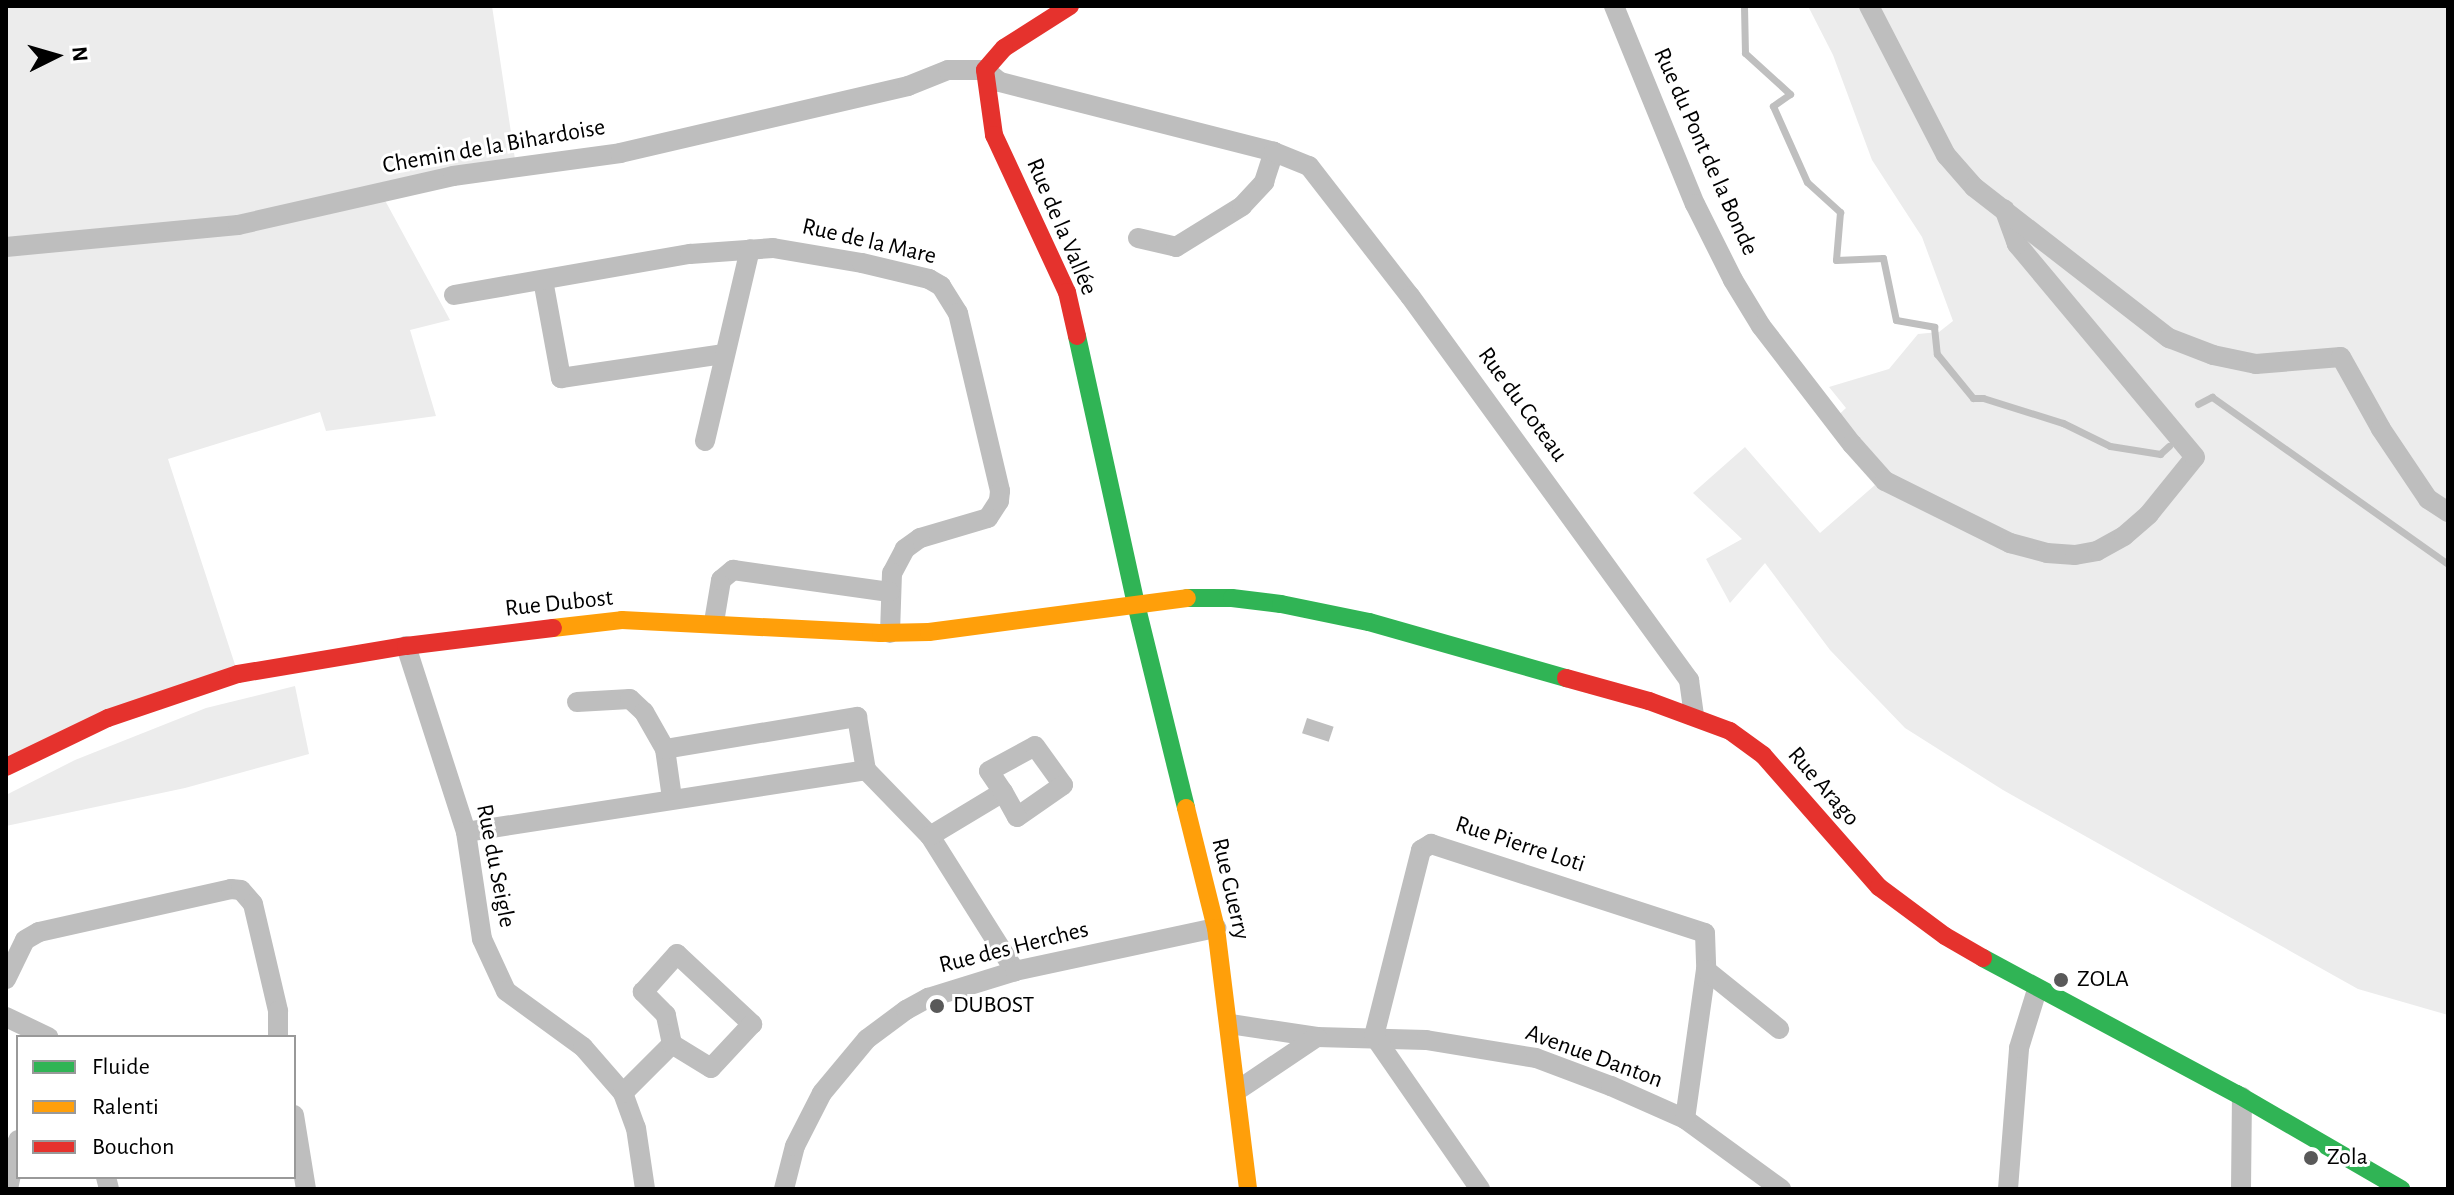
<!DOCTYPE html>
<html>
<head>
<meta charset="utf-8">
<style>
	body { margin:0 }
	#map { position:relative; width:2454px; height:1195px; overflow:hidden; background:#fff; font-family:"Alegreya Sans",sans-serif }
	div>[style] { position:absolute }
	.green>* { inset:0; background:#ececec }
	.water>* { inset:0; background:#bfbfbf; transform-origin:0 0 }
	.stream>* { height:7px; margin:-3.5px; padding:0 3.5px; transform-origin:3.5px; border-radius:3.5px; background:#bfbfbf }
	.street>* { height:20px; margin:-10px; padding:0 10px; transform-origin:10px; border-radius:10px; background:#bebebe }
	.fast>* { height:18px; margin:-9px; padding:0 9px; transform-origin:9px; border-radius:9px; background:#30b455 }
	.slow>* { height:18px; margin:-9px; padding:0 9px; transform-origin:9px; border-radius:9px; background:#ff9f0a }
	.jam>* { height:18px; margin:-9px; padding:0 9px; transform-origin:9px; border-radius:9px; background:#e5322d }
	.dots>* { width:22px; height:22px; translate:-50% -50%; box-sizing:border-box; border:4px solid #fff; border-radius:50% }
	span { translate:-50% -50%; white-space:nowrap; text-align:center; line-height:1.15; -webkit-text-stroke:6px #fff; paint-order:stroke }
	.street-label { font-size:24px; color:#000 }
	.poi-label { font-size:24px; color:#000 }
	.left { translate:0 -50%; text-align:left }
	.frame { position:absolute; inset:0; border:8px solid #000; pointer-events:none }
	.legend { position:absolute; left:16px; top:1035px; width:280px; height:144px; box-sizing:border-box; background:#fff; border:2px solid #999; margin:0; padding:10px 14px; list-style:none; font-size:24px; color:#000 }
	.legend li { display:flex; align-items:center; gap:16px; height:40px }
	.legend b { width:40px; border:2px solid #999 }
	.north { position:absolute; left:16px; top:16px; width:80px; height:80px; -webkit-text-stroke:6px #fff; paint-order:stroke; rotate:85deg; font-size:22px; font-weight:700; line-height:32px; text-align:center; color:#000 }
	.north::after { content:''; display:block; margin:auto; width:28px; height:36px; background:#000; clip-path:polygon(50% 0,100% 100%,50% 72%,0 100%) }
</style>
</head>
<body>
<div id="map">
	<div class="green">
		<i style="clip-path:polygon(6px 6px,492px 6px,516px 166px,381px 193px,450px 320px,410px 330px,436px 416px,326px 431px,320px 412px,168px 459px,238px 674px,6px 767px)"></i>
		<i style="clip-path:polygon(1808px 6px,2448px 6px,2448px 1015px,2358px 989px,2003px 790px,1905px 728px,1830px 650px,1765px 563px,1730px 603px,1706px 559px,1742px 539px,1693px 493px,1745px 447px,1820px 533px,1875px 485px,1833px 420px,1846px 408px,1829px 387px,1889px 369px,1918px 334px,1939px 332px,1953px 321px,1922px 237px,1872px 160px,1833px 55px)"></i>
		<i style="clip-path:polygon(295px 686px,309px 754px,185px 788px,6px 826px,6px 795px,75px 760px,206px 708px)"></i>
	</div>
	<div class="water">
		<i style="left:1307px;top:718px;width:28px;height:16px;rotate:18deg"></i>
	</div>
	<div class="stream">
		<i style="left:1744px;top:6px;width:47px;rotate:88.8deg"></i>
		<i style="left:1745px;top:53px;width:61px;rotate:42.3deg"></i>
		<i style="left:1790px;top:94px;width:21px;rotate:145deg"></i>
		<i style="left:1773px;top:106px;width:83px;rotate:65.9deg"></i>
		<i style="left:1807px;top:182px;width:45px;rotate:42.3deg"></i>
		<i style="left:1840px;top:212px;width:48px;rotate:94.8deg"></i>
		<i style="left:1836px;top:260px;width:47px;rotate:-2.4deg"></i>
		<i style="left:1883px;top:258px;width:63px;rotate:78.2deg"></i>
		<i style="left:1896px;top:320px;width:39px;rotate:10deg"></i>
		<i style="left:1934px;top:327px;width:27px;rotate:84deg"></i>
		<i style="left:1937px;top:354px;width:57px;rotate:50.7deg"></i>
		<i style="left:1973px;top:398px;width:10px"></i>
		<i style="left:1983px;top:398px;width:84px;rotate:17.4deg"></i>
		<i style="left:2063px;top:423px;width:52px;rotate:26.1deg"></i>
		<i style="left:2110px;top:446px;width:51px;rotate:9.1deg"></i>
		<i style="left:2160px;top:454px;width:12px;rotate:-42deg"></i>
		<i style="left:2198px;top:404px;width:16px;rotate:-27deg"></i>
		<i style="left:2212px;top:397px;width:289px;rotate:35.3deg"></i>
	</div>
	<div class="street">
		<i style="left:1614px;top:6px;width:214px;rotate:67.8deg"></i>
		<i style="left:1695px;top:204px;width:85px;rotate:63.4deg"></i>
		<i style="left:1733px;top:280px;width:54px;rotate:58.7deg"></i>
		<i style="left:1761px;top:326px;width:149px;rotate:52.4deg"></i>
		<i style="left:1852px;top:444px;width:50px;rotate:48.3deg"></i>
		<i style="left:1885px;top:481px;width:140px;rotate:26.4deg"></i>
		<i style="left:2010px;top:543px;width:38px;rotate:15deg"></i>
		<i style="left:2047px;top:553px;width:28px;rotate:4deg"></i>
		<i style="left:2075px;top:555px;width:22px;rotate:-10deg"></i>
		<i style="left:2097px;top:551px;width:31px;rotate:-29deg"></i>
		<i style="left:2124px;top:536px;width:33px;rotate:-41deg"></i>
		<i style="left:2149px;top:514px;width:73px;rotate:-51.1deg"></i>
		<i style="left:2195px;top:457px;width:278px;rotate:-129.9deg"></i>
		<i style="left:2017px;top:244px;width:37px;rotate:-110deg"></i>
		<i style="left:1869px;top:6px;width:168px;rotate:62.7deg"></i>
		<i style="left:1946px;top:155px;width:43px;rotate:48.8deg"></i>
		<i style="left:1974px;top:187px;width:247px;rotate:37.8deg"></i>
		<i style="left:2169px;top:338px;width:47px;rotate:21.1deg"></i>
		<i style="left:2213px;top:355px;width:44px;rotate:11.8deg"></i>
		<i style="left:2256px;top:364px;width:85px;rotate:-4.7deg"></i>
		<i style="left:2341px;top:357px;width:82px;rotate:60.9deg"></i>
		<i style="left:2381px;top:429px;width:84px;rotate:56.1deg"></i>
		<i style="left:2428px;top:499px;width:24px;rotate:33deg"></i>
		<i style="left:1138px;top:238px;width:39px;rotate:13deg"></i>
		<i style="left:1176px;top:247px;width:78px;rotate:-31.8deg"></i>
		<i style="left:1242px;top:206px;width:33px;rotate:-47deg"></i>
		<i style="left:1264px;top:182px;width:32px;rotate:-72deg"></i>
		<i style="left:6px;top:247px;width:233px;rotate:-5.4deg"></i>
		<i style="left:238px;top:225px;width:221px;rotate:-12.8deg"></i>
		<i style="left:453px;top:176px;width:169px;rotate:-7.8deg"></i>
		<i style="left:620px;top:153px;width:296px;rotate:-13.1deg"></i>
		<i style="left:908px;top:86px;width:43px;rotate:-21.8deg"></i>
		<i style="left:948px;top:70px;width:37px"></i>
		<i style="left:985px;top:70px;width:19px;rotate:39deg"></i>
		<i style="left:1000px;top:82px;width:283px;rotate:14.3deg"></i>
		<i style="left:1274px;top:152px;width:38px;rotate:22deg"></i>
		<i style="left:1309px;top:166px;width:165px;rotate:52.2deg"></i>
		<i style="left:1410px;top:296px;width:475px;rotate:54deg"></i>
		<i style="left:1689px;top:680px;width:35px;rotate:82deg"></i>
		<i style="left:543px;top:280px;width:100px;rotate:79.6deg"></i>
		<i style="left:561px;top:378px;width:165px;rotate:-8.4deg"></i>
		<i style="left:454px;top:295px;width:240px;rotate:-9.9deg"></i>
		<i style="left:690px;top:254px;width:83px;rotate:-4.1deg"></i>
		<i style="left:773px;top:248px;width:90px;rotate:9.6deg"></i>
		<i style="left:862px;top:263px;width:69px;rotate:13.4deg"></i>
		<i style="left:929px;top:279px;width:14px;rotate:30deg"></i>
		<i style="left:941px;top:286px;width:32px;rotate:58deg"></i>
		<i style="left:958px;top:313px;width:183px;rotate:76.7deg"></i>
		<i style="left:1000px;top:491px;width:10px;rotate:96deg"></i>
		<i style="left:999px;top:501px;width:20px;rotate:123deg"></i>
		<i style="left:988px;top:518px;width:71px;rotate:163.6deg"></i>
		<i style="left:920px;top:538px;width:19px;rotate:144deg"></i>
		<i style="left:905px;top:549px;width:27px;rotate:118deg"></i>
		<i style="left:892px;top:573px;width:60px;rotate:91.9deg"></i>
		<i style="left:705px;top:441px;width:197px;rotate:-76.8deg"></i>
		<i style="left:714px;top:622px;width:43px;rotate:-80.5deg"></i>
		<i style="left:721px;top:580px;width:16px;rotate:-40deg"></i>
		<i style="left:733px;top:570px;width:158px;rotate:8deg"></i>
		<i style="left:406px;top:646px;width:195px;rotate:72.1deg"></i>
		<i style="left:466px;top:832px;width:108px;rotate:81.5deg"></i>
		<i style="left:482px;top:939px;width:57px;rotate:65.2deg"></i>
		<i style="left:506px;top:991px;width:95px;rotate:36deg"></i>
		<i style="left:583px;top:1047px;width:61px;rotate:49deg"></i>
		<i style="left:623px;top:1093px;width:37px;rotate:70deg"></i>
		<i style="left:636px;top:1128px;width:62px;rotate:81.6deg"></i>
		<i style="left:577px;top:702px;width:53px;rotate:-3.2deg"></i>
		<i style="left:630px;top:699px;width:19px;rotate:43deg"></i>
		<i style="left:644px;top:712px;width:43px;rotate:60.4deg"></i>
		<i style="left:672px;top:798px;width:49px;rotate:-98.1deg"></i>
		<i style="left:665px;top:749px;width:195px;rotate:-9.5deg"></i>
		<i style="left:857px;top:717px;width:54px;rotate:80.4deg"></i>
		<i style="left:466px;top:832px;width:405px;rotate:-8.8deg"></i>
		<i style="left:866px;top:770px;width:92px;rotate:45.9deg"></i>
		<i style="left:930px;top:836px;width:160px;rotate:57.8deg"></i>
		<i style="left:930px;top:836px;width:85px;rotate:-31.1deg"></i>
		<i style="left:1003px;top:792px;width:25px;rotate:-124deg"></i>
		<i style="left:989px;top:771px;width:52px;rotate:-28.5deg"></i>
		<i style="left:1035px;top:746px;width:48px;rotate:54.3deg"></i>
		<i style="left:1063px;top:785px;width:56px;rotate:145.2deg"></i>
		<i style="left:1017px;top:817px;width:29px;rotate:-119deg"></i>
		<i style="left:6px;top:979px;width:43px;rotate:-64deg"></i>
		<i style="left:25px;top:940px;width:16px;rotate:-30deg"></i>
		<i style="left:39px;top:932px;width:197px;rotate:-12.6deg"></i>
		<i style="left:231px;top:889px;width:10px;rotate:6deg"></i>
		<i style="left:241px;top:890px;width:18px;rotate:49deg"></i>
		<i style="left:253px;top:904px;width:110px;rotate:76.8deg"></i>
		<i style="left:278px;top:1011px;width:26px;rotate:90deg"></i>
		<i style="left:6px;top:1017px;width:47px;rotate:25.5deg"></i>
		<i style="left:1230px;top:1024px;width:88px;rotate:8.5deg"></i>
		<i style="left:1317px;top:1037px;width:109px;rotate:1.6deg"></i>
		<i style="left:1426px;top:1040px;width:111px;rotate:9.3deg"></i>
		<i style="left:1536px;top:1058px;width:80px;rotate:20.5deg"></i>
		<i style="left:1611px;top:1086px;width:81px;rotate:24deg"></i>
		<i style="left:1685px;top:1119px;width:119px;rotate:36.1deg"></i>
		<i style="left:1238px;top:1090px;width:95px;rotate:-33.9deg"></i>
		<i style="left:623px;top:1093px;width:69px;rotate:-45deg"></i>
		<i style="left:672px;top:1044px;width:30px;rotate:-102deg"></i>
		<i style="left:666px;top:1015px;width:33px;rotate:-135deg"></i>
		<i style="left:643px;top:992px;width:51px;rotate:-48.2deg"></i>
		<i style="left:677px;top:954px;width:103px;rotate:43deg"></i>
		<i style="left:752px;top:1024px;width:60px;rotate:133deg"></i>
		<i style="left:711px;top:1068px;width:46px;rotate:-148.4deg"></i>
		<i style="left:294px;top:1115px;width:75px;rotate:80.8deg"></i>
		<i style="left:1685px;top:1119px;width:150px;rotate:-82deg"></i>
		<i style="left:106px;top:1177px;width:12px;rotate:76deg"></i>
		<i style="left:8px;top:1189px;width:50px;rotate:-78.5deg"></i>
		<i style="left:784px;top:1189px;width:44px;rotate:-75.7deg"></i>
		<i style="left:795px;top:1146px;width:59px;rotate:-63deg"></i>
		<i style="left:822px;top:1093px;width:70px;rotate:-50.2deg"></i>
		<i style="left:867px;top:1039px;width:49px;rotate:-36.6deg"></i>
		<i style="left:906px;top:1010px;width:25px;rotate:-29deg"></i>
		<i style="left:928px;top:998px;width:91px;rotate:-17.2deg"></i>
		<i style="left:1015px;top:971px;width:206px;rotate:-12.1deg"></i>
		<i style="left:1480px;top:1189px;width:186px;rotate:-124.7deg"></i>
		<i style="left:1374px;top:1036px;width:192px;rotate:-75.8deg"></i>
		<i style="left:1421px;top:850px;width:12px;rotate:-31deg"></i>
		<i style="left:1431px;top:844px;width:288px;rotate:18deg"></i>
		<i style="left:1705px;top:933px;width:37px;rotate:88deg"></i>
		<i style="left:1706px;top:970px;width:94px;rotate:38.9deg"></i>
		<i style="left:2008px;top:1189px;width:141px;rotate:-85.5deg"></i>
		<i style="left:2019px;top:1048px;width:61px;rotate:-72.8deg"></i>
		<i style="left:2241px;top:1189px;width:92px;rotate:-89.4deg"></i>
	</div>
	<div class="fast">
		<i style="left:1077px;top:336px;width:274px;rotate:77.6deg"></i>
		<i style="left:1136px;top:604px;width:210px;rotate:76.2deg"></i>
		<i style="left:1187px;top:598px;width:45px"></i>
		<i style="left:1232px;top:598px;width:49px;rotate:7deg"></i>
		<i style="left:1281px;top:604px;width:90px;rotate:11.6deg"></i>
		<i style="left:1369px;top:622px;width:205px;rotate:15.9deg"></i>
		<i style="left:1983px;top:958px;width:288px;rotate:28.2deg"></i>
		<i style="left:2237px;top:1094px;width:190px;rotate:30.1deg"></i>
	</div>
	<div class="slow">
		<i style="left:553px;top:628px;width:69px;rotate:-6.6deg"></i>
		<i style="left:622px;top:620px;width:259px;rotate:2.9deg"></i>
		<i style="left:881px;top:633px;width:48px;rotate:-1.2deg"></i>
		<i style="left:929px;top:632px;width:260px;rotate:-7.5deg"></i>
		<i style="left:1186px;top:808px;width:124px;rotate:76deg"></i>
		<i style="left:1216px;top:928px;width:263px;rotate:83deg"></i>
	</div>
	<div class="jam">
		<i style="left:1070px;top:6px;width:78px;rotate:147.5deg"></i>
		<i style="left:1004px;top:48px;width:29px;rotate:131deg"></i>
		<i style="left:985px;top:70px;width:66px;rotate:82.1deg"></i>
		<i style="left:994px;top:135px;width:173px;rotate:65.1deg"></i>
		<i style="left:1067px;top:292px;width:45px;rotate:77.2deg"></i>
		<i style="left:1566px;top:678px;width:86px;rotate:15.5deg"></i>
		<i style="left:1649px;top:701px;width:86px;rotate:20.3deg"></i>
		<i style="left:1730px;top:731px;width:41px;rotate:36deg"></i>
		<i style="left:1763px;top:755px;width:176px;rotate:48.7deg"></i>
		<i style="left:1879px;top:887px;width:82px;rotate:36.6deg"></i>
		<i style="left:1945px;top:936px;width:44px;rotate:30.1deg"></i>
		<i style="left:6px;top:767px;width:113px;rotate:-25.7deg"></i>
		<i style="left:108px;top:718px;width:137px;rotate:-18.7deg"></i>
		<i style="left:238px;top:674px;width:170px;rotate:-9.5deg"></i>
		<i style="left:406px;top:646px;width:148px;rotate:-7deg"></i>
	</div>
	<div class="dots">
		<i style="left:2061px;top:980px;background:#595959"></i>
		<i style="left:937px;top:1006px;background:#595959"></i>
		<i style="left:2311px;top:1158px;background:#595959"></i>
	</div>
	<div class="street-label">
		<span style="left:494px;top:147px;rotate:-10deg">Chemin de la Bihardoise</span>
		<span style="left:1705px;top:152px;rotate:66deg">Rue du Pont de la Bonde</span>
		<span style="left:1061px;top:227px;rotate:67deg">Rue de la Vallée</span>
		<span style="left:869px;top:242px;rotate:13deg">Rue de la Mare</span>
		<span style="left:1522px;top:405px;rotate:54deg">Rue du Coteau</span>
		<span style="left:559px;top:604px;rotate:-6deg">Rue Dubost</span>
		<span style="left:1823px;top:787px;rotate:49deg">Rue Arago</span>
		<span style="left:1520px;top:845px;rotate:18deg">Rue Pierre Loti</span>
		<span style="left:495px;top:866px;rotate:79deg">Rue du Seigle</span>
		<span style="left:1230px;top:889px;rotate:77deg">Rue Guerry</span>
		<span style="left:1014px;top:948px;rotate:-14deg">Rue des Herches</span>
		<span style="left:1594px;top:1057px;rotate:20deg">Avenue Danton</span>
	</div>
	<div class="poi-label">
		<span class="left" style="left:2077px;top:980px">ZOLA</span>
		<span class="left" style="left:953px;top:1006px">DUBOST</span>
		<span class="left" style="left:2327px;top:1158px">Zola</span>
	</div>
	<div class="frame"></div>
	<ul class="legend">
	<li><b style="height:10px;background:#30b455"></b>Fluide</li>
	<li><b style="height:10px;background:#ff9f0a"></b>Ralenti</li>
	<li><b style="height:10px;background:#e5322d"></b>Bouchon</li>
	</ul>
	<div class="north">N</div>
</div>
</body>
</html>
